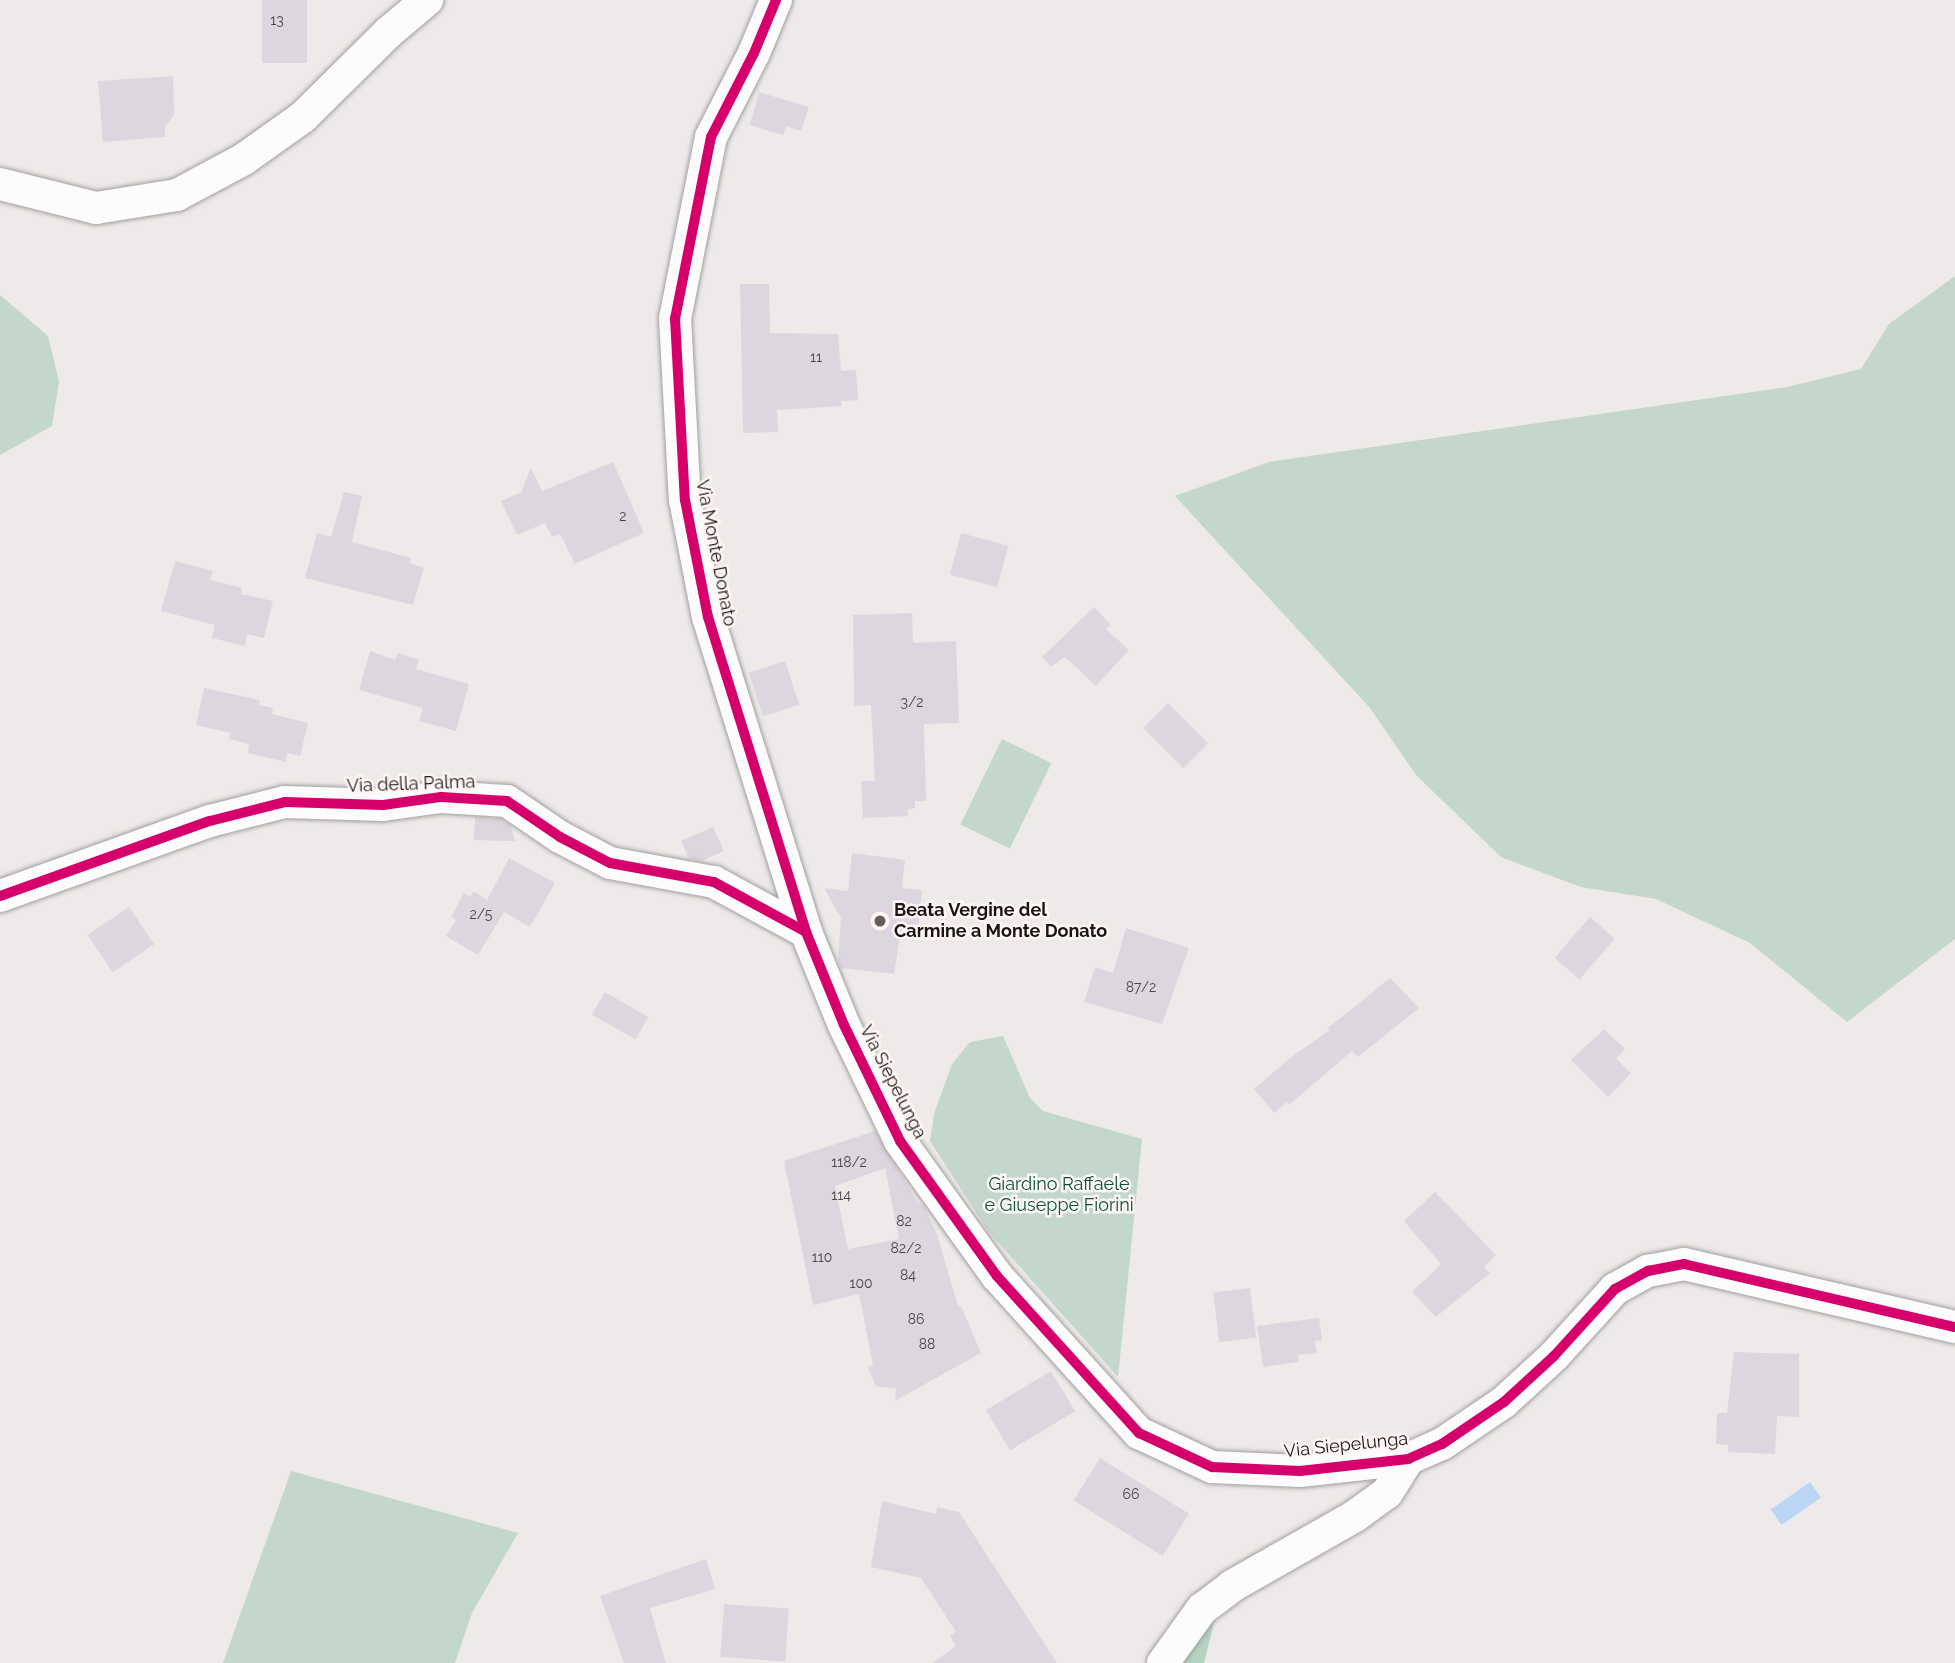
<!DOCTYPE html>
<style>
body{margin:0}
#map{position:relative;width:1955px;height:1663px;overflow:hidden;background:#eeeae9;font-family:Raleway,sans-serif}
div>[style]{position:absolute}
.green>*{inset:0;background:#c3d7cb;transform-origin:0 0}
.forest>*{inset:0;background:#b4d3c1}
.water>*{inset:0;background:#bad6f4;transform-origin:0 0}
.building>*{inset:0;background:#ded6de;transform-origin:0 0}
.roads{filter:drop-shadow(0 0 2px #a29f9e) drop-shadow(0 0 2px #a29f9e)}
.minor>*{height:32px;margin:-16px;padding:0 16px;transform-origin:16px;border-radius:16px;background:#fcfcfc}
.cycleway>*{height:10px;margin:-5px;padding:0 5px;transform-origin:5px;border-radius:5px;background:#d6006c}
.dots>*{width:19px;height:19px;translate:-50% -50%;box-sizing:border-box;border:4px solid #fff6f3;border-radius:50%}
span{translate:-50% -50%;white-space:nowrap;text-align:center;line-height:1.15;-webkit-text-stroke:5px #fff6f3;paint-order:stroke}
.number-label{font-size:14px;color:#4a4648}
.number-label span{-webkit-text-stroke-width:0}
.street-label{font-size:18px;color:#181514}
.poi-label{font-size:18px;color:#181514;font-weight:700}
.left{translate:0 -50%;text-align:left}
.park-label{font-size:18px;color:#095437}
</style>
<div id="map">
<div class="green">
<div style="clip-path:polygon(1955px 276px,1955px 939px,1847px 1022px,1750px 943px,1656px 899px,1581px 887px,1501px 857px,1416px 775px,1370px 708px,1175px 496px,1269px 462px,1787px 387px,1861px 369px,1889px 324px)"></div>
<div style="clip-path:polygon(0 295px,48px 336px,59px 382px,52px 426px,0 455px)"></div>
<div style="left:1002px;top:739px;width:55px;height:95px;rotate:26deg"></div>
<div style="clip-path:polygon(1003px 1036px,1030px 1098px,1043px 1111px,1142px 1139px,1118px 1377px,988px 1231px,930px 1141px,934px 1114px,952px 1064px,970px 1042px)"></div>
<div style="clip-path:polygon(291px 1471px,518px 1533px,472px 1613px,455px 1663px,223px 1663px)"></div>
</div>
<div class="forest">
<div style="clip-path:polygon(1215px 1618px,1204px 1663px,1163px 1663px)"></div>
</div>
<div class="water">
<div style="left:1810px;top:1482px;width:19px;height:48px;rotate:55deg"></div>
</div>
<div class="building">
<div style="left:262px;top:0;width:45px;height:63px"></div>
<div style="clip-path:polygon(173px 76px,174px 115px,165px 127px,165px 137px,103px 142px,98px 81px)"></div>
<div style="clip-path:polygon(759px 92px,809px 107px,801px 131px,786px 126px,783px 135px,750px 125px)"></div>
<div style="clip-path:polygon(740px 284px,769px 284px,770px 333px,838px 334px,841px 371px,856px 370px,858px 400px,841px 401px,842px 406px,777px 410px,778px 432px,743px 433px)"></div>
<div style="clip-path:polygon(613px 462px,644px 533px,575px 564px,560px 534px,552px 537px,545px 523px,517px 535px,501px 501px,521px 492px,531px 468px,542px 491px)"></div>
<div style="clip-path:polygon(344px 492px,362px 496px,352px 542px,411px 558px,410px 563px,424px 568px,413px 605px,305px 578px,317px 533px,331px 537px)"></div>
<div style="left:961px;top:533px;width:49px;height:43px;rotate:15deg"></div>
<div style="clip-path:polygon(175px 561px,213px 571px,210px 580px,242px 588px,241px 594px,273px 601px,264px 638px,247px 634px,245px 646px,212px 638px,215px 625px,161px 611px)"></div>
<div style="clip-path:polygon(1094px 607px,1111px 625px,1106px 629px,1129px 650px,1096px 686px,1065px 657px,1051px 667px,1042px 657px)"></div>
<div style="clip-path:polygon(912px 613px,913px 643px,956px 641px,959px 723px,924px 724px,926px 801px,915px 801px,915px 808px,908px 809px,908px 816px,863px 818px,861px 781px,875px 781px,871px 705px,854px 706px,853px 615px)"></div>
<div style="clip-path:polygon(370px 651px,395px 660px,398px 653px,419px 660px,416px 669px,469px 684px,456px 731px,419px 721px,423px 708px,359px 690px)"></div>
<div style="left:785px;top:661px;width:46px;height:38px;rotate:72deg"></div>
<div style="clip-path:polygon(204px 688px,260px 700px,259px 705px,273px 708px,272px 714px,308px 723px,300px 756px,287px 753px,286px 762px,248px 753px,249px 744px,229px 739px,230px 733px,196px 725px)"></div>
<div style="left:1168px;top:703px;width:57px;height:35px;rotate:45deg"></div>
<div style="clip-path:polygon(475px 817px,501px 819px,511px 826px,515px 841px,474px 840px)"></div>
<div style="clip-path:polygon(713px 827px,724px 851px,701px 861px,689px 859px,681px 841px)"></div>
<div style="clip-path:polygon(852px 853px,905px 860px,902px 888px,922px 890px,918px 931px,901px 931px,894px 974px,841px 968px,838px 961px,841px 918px,824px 888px,848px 891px)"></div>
<div style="clip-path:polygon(509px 858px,555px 883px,530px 927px,504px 912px,478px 955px,446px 936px,456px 920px,451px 917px,464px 893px,470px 897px,474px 891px,487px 900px)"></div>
<div style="left:129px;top:907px;width:45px;height:50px;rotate:56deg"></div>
<div style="left:1590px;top:917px;width:33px;height:54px;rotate:41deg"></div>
<div style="clip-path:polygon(1126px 928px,1189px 948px,1162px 1024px,1084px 1002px,1095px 967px,1113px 973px)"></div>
<div style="clip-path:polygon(1390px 978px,1419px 1008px,1358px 1057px,1352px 1051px,1289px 1105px,1287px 1102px,1274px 1113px,1254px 1089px,1290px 1058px,1330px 1030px,1328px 1028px)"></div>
<div style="left:605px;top:992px;width:50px;height:26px;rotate:30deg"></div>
<div style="clip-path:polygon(1604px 1029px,1625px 1049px,1616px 1058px,1631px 1073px,1608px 1097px,1571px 1060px)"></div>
<div style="clip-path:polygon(evenodd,875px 1131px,918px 1203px,924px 1206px,937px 1234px,958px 1306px,961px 1306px,981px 1353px,895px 1401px,896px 1388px,876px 1387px,868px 1367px,873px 1365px,859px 1294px,813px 1305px,784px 1161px,875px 1131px,885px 1168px,899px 1239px,848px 1249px,835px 1186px,885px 1168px)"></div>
<div style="clip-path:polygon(1435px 1192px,1496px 1255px,1484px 1267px,1490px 1273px,1436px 1317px,1412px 1292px,1441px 1264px,1404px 1221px)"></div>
<div style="left:1250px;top:1288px;width:50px;height:37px;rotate:83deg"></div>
<div style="clip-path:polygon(1319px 1318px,1322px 1340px,1315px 1341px,1317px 1353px,1298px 1355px,1299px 1362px,1263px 1367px,1257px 1326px)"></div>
<div style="clip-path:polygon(1734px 1352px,1799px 1354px,1799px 1417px,1777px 1416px,1775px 1454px,1728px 1452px,1728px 1445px,1716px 1444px,1717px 1413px,1727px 1413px)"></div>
<div style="left:1051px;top:1371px;width:47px;height:76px;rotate:59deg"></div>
<div style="left:1100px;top:1458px;width:105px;height:50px;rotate:32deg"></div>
<div style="clip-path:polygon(882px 1501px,936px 1514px,937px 1507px,959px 1512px,1057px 1663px,932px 1663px,956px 1646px,950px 1636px,956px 1632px,921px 1578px,871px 1567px)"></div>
<div style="clip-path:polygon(706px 1559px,715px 1589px,650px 1608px,666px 1663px,624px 1663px,600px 1596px)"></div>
<div style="left:724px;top:1604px;width:65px;height:53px;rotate:4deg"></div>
</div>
<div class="roads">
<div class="minor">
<div style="left:776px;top:0;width:57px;rotate:112.5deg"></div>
<div style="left:754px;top:53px;width:94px;rotate:117.1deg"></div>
<div style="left:711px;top:137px;width:185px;rotate:101.2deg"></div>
<div style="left:675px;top:318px;width:182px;rotate:86.9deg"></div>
<div style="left:685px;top:500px;width:119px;rotate:78.9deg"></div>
<div style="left:708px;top:617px;width:330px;rotate:72.7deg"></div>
<div style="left:806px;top:932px;width:100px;rotate:67.8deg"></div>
<div style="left:844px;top:1025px;width:129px;rotate:64.2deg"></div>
<div style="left:900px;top:1141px;width:166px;rotate:54.3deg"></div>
<div style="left:997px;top:1276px;width:212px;rotate:47.9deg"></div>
<div style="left:1139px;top:1433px;width:81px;rotate:25deg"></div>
<div style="left:1212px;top:1467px;width:88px;rotate:2.6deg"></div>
<div style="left:1300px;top:1471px;width:109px;rotate:-6.3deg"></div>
<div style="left:1408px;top:1459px;width:37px;rotate:-24deg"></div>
<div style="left:1442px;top:1444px;width:75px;rotate:-34.1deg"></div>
<div style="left:1504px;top:1402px;width:68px;rotate:-42.6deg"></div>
<div style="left:1554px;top:1356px;width:91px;rotate:-47.7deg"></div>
<div style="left:1615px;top:1289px;width:38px;rotate:-29deg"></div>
<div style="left:1648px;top:1271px;width:37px;rotate:-11deg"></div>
<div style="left:1684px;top:1264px;width:278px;rotate:13.1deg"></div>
<div style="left:0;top:184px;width:99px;rotate:14deg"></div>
<div style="left:96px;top:208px;width:82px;rotate:-9.1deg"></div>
<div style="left:177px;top:195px;width:76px;rotate:-28.2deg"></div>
<div style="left:244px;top:159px;width:72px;rotate:-35.4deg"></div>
<div style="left:303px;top:117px;width:121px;rotate:-44.7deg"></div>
<div style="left:389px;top:32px;width:50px;rotate:-40.1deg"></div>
<div style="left:0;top:896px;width:223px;rotate:-19.7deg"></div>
<div style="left:210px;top:821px;width:77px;rotate:-14.2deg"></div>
<div style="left:285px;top:802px;width:98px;rotate:1.8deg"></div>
<div style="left:383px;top:805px;width:59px;rotate:-7.9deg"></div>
<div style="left:441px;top:797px;width:66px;rotate:3.5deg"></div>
<div style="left:507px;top:801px;width:64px;rotate:34.2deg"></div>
<div style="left:560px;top:837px;width:56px;rotate:27.5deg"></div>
<div style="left:610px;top:863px;width:106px;rotate:10.4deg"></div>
<div style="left:714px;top:882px;width:105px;rotate:28.5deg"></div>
<div style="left:1163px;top:1663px;width:67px;rotate:-54.2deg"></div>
<div style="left:1202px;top:1609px;width:38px;rotate:-37deg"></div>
<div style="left:1232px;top:1586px;width:142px;rotate:-29.6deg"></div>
<div style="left:1355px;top:1516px;width:39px;rotate:-36deg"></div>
<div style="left:1387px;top:1493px;width:40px;rotate:-58deg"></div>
</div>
</div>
<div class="cycleway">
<div style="left:776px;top:0;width:57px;rotate:112.5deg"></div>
<div style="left:754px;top:53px;width:94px;rotate:117.1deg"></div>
<div style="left:711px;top:137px;width:185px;rotate:101.2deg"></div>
<div style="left:675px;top:318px;width:182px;rotate:86.9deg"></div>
<div style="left:685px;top:500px;width:119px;rotate:78.9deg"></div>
<div style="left:708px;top:617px;width:330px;rotate:72.7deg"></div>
<div style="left:806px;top:932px;width:100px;rotate:67.8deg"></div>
<div style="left:844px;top:1025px;width:129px;rotate:64.2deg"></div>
<div style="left:900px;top:1141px;width:166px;rotate:54.3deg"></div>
<div style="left:997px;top:1276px;width:212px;rotate:47.9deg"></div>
<div style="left:1139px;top:1433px;width:81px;rotate:25deg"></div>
<div style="left:1212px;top:1467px;width:88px;rotate:2.6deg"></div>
<div style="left:1300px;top:1471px;width:109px;rotate:-6.3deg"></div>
<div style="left:1408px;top:1459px;width:37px;rotate:-24deg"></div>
<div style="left:1442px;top:1444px;width:75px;rotate:-34.1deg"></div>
<div style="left:1504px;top:1402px;width:68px;rotate:-42.6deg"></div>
<div style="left:1554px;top:1356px;width:91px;rotate:-47.7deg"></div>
<div style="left:1615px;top:1289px;width:38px;rotate:-29deg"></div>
<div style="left:1648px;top:1271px;width:37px;rotate:-11deg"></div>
<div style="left:1684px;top:1264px;width:278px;rotate:13.1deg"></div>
<div style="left:0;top:896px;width:223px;rotate:-19.7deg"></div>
<div style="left:210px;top:821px;width:77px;rotate:-14.2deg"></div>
<div style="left:285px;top:802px;width:98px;rotate:1.8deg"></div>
<div style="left:383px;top:805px;width:59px;rotate:-7.9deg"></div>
<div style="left:441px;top:797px;width:66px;rotate:3.5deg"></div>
<div style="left:507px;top:801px;width:64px;rotate:34.2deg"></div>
<div style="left:560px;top:837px;width:56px;rotate:27.5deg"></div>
<div style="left:610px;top:863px;width:106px;rotate:10.4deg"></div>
<div style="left:714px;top:882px;width:105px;rotate:28.5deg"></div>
</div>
<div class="dots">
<div style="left:880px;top:921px;background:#63605f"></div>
</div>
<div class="number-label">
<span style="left:277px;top:20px">13</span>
<span style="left:816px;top:357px">11</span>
<span style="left:623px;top:516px">2</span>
<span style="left:912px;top:702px">3/2</span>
<span style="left:481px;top:914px">2/5</span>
<span style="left:1141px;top:987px">87/2</span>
<span style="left:849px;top:1162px">118/2</span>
<span style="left:841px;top:1195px">114</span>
<span style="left:904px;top:1221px">82</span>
<span style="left:906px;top:1248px">82/2</span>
<span style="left:822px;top:1257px">110</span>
<span style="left:908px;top:1275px">84</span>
<span style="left:861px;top:1283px">100</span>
<span style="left:916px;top:1319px">86</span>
<span style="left:927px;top:1344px">88</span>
<span style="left:1131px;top:1494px">66</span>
</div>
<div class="street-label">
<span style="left:716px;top:553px;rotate:79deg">Via Monte Donato</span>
<span style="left:411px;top:784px;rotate:-2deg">Via della Palma</span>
<span style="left:893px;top:1082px;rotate:63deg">Via Siepelunga</span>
<span style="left:1346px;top:1445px;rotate:-6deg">Via Siepelunga</span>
</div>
<div class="poi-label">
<span class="left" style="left:894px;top:921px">Beata Vergine del<br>Carmine a Monte Donato</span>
</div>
<div class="park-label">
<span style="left:1059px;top:1195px">Giardino Raffaele<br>e Giuseppe Fiorini</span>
</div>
</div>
